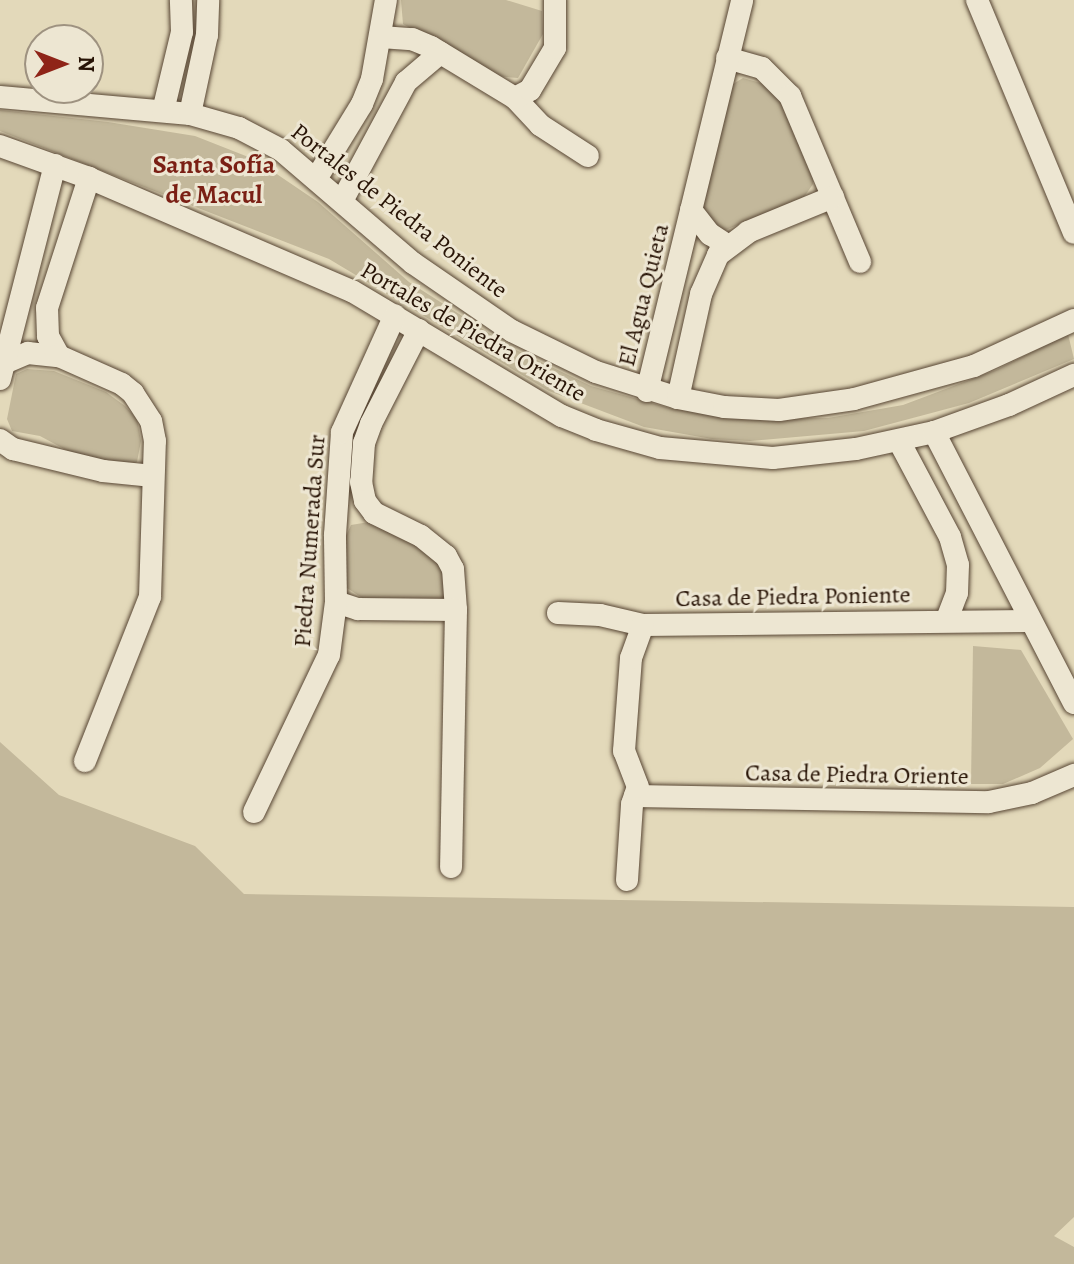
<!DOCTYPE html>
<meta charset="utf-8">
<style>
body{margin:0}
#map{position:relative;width:1074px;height:1264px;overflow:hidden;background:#e3d9ba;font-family:Alegreya,serif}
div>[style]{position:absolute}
.green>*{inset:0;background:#c3b89b}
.roads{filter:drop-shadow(0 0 2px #574533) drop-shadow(0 0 2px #574533)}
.street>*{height:22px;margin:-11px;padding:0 11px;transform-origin:11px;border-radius:11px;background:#ede6d2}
span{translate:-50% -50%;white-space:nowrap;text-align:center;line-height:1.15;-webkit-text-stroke:6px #ede6d2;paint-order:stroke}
.street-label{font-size:24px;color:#281406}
.neighbourhood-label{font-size:26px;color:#7a1f14;font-weight:700}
.north{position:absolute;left:24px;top:24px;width:80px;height:80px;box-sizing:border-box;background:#ede6d2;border:2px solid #9e9280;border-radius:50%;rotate:90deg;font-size:22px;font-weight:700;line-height:32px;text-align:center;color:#281406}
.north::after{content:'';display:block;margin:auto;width:28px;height:36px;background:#8f2418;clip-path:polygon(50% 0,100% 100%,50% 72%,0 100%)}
</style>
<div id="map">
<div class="green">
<div style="clip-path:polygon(401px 0,506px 0,542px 11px,543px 34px,518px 78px,495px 76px,403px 24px)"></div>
<div style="clip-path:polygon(743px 78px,764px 84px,782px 102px,813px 176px,813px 184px,804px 197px,721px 232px,703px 211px,703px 203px,733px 84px)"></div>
<div style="clip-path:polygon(0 110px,108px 122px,195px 136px,256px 160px,318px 202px,409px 282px,514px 349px,591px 386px,673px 409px,752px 419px,828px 418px,903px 405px,996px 370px,1068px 334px,1074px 359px,969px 403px,864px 431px,750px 441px,712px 439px,644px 427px,549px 391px,329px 259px,0 131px)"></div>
<div style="clip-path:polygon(27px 369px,54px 371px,106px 392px,125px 406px,137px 419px,141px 441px,137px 462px,132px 465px,79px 457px,40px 436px,12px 431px,7px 419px,16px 374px)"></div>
<div style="clip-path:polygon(369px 522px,402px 535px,435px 557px,445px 578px,444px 600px,367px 601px,347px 588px,342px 545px,351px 525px)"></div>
<div style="clip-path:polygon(973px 646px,1021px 650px,1073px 739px,1040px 768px,1003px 784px,971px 784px)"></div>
<div style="clip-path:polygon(0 742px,59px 795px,195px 846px,244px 894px,1074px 907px,1074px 1217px,1054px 1236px,1074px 1247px,1074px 1264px,0 1264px)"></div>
</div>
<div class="roads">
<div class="street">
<div style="left:977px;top:0;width:252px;rotate:67.4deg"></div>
<div style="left:381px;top:37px;width:31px;rotate:4deg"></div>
<div style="left:412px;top:39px;width:21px;rotate:23deg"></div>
<div style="left:431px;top:47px;width:98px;rotate:31.3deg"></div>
<div style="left:515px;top:98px;width:37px;rotate:47deg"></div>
<div style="left:540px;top:125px;width:57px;rotate:32.9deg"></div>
<div style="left:727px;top:58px;width:36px;rotate:16deg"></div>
<div style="left:762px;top:68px;width:40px;rotate:45deg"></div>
<div style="left:790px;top:96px;width:180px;rotate:67.1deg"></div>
<div style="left:0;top:97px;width:191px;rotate:5.1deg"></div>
<div style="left:190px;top:114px;width:51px;rotate:15.9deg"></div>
<div style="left:239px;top:128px;width:47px;rotate:27.6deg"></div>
<div style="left:281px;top:150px;width:174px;rotate:40.6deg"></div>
<div style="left:413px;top:263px;width:120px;rotate:34.5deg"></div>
<div style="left:512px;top:331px;width:93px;rotate:26deg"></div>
<div style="left:596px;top:372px;width:86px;rotate:17.6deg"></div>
<div style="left:678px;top:398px;width:47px;rotate:11.1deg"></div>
<div style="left:724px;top:407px;width:55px;rotate:3.1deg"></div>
<div style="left:779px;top:410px;width:76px;rotate:-8.3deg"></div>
<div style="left:854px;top:399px;width:124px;rotate:-15.4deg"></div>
<div style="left:974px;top:366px;width:110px;rotate:-24.7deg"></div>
<div style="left:515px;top:98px;width:17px;rotate:-28deg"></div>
<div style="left:530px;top:90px;width:49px;rotate:-59.2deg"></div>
<div style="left:555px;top:48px;width:48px;rotate:-90deg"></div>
<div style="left:163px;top:111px;width:81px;rotate:-76.5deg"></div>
<div style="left:182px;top:32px;width:32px;rotate:-92deg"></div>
<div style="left:190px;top:114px;width:81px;rotate:-77.9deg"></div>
<div style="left:207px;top:35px;width:35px;rotate:-88deg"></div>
<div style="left:0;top:146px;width:95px;rotate:19.8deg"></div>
<div style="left:89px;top:178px;width:286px;rotate:23.3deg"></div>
<div style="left:352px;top:291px;width:244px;rotate:30.8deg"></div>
<div style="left:562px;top:416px;width:37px;rotate:22deg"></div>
<div style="left:596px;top:430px;width:66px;rotate:15.7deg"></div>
<div style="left:660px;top:448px;width:113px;rotate:5.1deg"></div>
<div style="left:773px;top:458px;width:83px;rotate:-6.2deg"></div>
<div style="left:856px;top:449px;width:80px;rotate:-12.3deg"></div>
<div style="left:934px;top:432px;width:80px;rotate:-19.8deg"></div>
<div style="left:1009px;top:405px;width:72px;rotate:-24.8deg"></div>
<div style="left:316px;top:179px;width:88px;rotate:-58.5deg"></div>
<div style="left:362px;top:104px;width:27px;rotate:-68deg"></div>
<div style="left:372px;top:79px;width:80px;rotate:-80deg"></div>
<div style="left:342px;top:201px;width:135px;rotate:-61.7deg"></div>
<div style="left:406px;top:82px;width:45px;rotate:-40.5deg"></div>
<div style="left:691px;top:210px;width:31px;rotate:52deg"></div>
<div style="left:710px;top:234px;width:20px;rotate:33deg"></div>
<div style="left:419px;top:330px;width:106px;rotate:117.1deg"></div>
<div style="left:371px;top:424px;width:20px;rotate:110deg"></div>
<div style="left:364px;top:443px;width:39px;rotate:94deg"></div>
<div style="left:361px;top:482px;width:19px;rotate:78deg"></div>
<div style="left:365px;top:501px;width:15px;rotate:53deg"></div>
<div style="left:374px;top:513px;width:52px;rotate:26.1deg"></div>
<div style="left:421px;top:536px;width:32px;rotate:39deg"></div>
<div style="left:446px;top:556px;width:15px;rotate:62deg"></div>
<div style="left:453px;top:569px;width:41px;rotate:85.8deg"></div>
<div style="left:456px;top:610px;width:257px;rotate:91.1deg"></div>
<div style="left:4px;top:363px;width:26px;rotate:-23deg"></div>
<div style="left:28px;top:353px;width:31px;rotate:6deg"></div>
<div style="left:0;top:379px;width:221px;rotate:-75.6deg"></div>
<div style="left:647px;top:391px;width:402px;rotate:-76.3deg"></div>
<div style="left:678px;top:398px;width:107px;rotate:-77.5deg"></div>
<div style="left:701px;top:294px;width:43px;rotate:-66.4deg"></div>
<div style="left:718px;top:255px;width:38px;rotate:-37deg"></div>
<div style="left:748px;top:232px;width:92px;rotate:-22.4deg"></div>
<div style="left:934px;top:432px;width:305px;rotate:62.7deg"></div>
<div style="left:0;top:440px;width:16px;rotate:35deg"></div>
<div style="left:13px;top:449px;width:93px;rotate:13.7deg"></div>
<div style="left:103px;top:471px;width:50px;rotate:5.7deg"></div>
<div style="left:899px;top:441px;width:109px;rotate:62deg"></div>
<div style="left:950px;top:537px;width:29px;rotate:74deg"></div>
<div style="left:958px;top:565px;width:28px;rotate:92deg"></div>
<div style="left:957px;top:593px;width:30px;rotate:111deg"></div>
<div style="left:336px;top:602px;width:23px;rotate:18deg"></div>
<div style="left:358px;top:609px;width:98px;rotate:0.6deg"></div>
<div style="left:558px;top:613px;width:42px;rotate:2.7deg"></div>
<div style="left:600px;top:615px;width:44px;rotate:13.1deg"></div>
<div style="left:643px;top:625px;width:386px;rotate:-0.6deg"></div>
<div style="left:85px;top:761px;width:176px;rotate:-68.4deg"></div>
<div style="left:150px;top:597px;width:156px;rotate:-88.2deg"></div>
<div style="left:155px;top:441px;width:20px;rotate:-101deg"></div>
<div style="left:151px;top:421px;width:33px;rotate:-123deg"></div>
<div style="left:133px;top:393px;width:14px;rotate:-141deg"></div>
<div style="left:122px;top:384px;width:69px;rotate:-156deg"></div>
<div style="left:59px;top:356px;width:23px;rotate:-119deg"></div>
<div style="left:48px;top:336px;width:28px;rotate:-92deg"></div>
<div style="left:47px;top:308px;width:137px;rotate:-72.1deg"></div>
<div style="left:635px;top:796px;width:354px;rotate:1deg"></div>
<div style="left:989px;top:802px;width:44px;rotate:-11.8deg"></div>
<div style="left:1032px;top:793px;width:46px;rotate:-23.2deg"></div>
<div style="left:254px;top:812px;width:174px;rotate:-64.5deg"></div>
<div style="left:329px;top:655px;width:53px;rotate:-82.5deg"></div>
<div style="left:336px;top:602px;width:67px;rotate:-90.9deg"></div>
<div style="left:335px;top:535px;width:103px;rotate:-86.1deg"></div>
<div style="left:342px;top:432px;width:128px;rotate:-65.6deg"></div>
<div style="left:627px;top:880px;width:76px;rotate:-86.2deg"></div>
<div style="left:632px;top:804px;width:18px;rotate:-71deg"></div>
<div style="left:638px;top:787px;width:39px;rotate:-111deg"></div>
<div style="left:624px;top:751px;width:93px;rotate:-85.7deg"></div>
<div style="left:631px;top:658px;width:35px;rotate:-70deg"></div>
</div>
</div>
<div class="street-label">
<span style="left:399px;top:211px;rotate:38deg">Portales de Piedra Poniente</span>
<span style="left:644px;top:295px;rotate:-76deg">El Agua Quieta</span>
<span style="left:473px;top:332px;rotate:30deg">Portales de Piedra Oriente</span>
<span style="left:310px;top:541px;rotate:-86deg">Piedra Numerada Sur</span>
<span style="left:793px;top:597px;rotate:-1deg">Casa de Piedra Poniente</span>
<span style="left:857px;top:775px;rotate:1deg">Casa de Piedra Oriente</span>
</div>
<div class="neighbourhood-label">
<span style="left:214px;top:180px">Santa Sofía<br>de Macul</span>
</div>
<div class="north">N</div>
</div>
